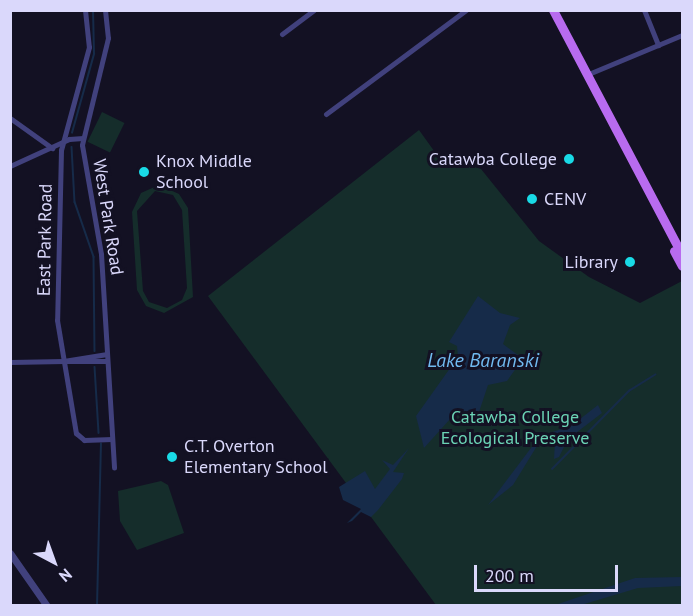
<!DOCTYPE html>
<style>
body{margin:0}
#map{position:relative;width:693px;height:616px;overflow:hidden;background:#131123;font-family:"PT Sans",sans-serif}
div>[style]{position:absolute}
.green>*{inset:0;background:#152d2b;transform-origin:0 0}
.water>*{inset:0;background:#162b49}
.stream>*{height:1.5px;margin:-0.75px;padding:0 0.75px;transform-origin:0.75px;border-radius:0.75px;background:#162b49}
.minor>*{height:5px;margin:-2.5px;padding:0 2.5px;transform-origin:2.5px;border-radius:2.5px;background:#41417d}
.tertiary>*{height:7px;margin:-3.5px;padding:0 3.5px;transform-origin:3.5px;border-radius:3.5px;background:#41417d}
.primary>*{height:9px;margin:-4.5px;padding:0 4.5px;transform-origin:4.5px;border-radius:4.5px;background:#b86bef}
.dots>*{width:16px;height:16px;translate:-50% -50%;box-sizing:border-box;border:3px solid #131123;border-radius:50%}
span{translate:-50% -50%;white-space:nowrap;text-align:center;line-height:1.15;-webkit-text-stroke:6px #131123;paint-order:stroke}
.poi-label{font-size:18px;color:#dad8fb}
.right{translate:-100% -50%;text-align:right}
.left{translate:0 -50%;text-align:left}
.street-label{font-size:18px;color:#dad8fb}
.park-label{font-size:18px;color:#6bd3b5}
.water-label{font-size:20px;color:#71baf0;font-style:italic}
.frame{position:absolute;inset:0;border:12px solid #dad8fb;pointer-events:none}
.north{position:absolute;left:24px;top:532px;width:60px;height:60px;-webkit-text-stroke:4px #131123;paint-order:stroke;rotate:139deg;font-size:16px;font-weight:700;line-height:24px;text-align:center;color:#dad8fb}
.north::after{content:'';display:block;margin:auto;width:21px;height:27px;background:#dad8fb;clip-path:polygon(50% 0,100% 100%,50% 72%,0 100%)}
.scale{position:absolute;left:474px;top:565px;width:144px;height:27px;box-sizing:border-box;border:3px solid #dad8fb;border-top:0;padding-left:8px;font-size:18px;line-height:21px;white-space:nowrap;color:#dad8fb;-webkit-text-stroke:4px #131123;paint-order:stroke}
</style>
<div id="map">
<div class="green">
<div style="left:102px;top:112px;width:25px;height:33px;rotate:26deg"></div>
<div style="clip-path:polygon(419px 130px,437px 155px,481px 169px,539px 241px,589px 277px,640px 303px,682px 281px,682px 605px,436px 605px,208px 296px)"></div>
<div style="clip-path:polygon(evenodd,159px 185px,179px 194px,188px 208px,193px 297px,164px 313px,146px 306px,137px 290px,132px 212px,141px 193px,159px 185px,155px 191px,173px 195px,182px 210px,187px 288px,182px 300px,167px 308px,149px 302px,143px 291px,137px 211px,155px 191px)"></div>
<div style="clip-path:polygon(161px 481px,168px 485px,184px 533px,137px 550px,120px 521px,118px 491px)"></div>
</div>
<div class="water">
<div style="clip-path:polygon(478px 296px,500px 313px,520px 318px,510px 325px,503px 344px,518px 355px,517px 367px,507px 381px,488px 385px,477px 418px,470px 419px,460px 408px,424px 448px,416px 416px,458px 357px,457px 346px,449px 342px)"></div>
<div style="clip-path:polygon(598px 405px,602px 413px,568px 439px,559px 457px,554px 459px,555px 442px,540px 441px,513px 485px,488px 505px,540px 436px,571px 426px)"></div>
<div style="clip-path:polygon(409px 448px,393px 472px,404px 473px,402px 479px,378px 510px,371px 517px,361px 512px,352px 521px,347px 523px,361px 509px,343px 500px,339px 487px,365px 471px,375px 489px,390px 469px,382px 460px,393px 465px)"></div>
<div style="clip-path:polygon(682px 577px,682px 586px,638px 588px,581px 605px,555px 605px,635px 578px)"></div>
</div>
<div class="stream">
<div style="left:72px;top:133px;width:82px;rotate:-74.4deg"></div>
<div style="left:94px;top:54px;width:44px;rotate:-91.3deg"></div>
<div style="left:72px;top:147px;width:55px;rotate:86.9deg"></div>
<div style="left:75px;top:202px;width:58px;rotate:70.9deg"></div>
<div style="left:94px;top:257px;width:94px;rotate:89.4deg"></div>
<div style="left:95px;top:367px;width:66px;rotate:86.5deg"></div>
<div style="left:552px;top:469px;width:110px;rotate:-45.4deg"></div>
<div style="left:629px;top:391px;width:31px;rotate:-32deg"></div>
<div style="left:97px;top:606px;width:162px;rotate:-88.6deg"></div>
</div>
<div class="minor">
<div style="left:85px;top:10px;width:37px;rotate:84deg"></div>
<div style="left:89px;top:47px;width:107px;rotate:105.2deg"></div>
<div style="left:61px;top:150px;width:170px;rotate:91.3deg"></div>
<div style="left:57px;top:320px;width:115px;rotate:80.5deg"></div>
<div style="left:76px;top:433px;width:11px;rotate:41deg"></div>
<div style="left:84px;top:440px;width:28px;rotate:-2deg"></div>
<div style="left:105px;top:10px;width:28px;rotate:84deg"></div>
<div style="left:108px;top:38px;width:110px;rotate:103.7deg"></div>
<div style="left:82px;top:145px;width:111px;rotate:80.1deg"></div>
<div style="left:101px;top:254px;width:214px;rotate:86.5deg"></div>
<div style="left:644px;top:10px;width:38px;rotate:68deg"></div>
<div style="left:282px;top:34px;width:40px;rotate:-37deg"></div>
<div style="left:586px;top:75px;width:104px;rotate:-22.6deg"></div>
<div style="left:326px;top:114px;width:174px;rotate:-36.6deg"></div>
<div style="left:10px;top:118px;width:52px;rotate:35.5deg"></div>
<div style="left:10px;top:166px;width:65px;rotate:-24.6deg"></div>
<div style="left:69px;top:139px;width:14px;rotate:-4deg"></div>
<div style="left:107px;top:354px;width:44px;rotate:170.8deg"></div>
<div style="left:64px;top:361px;width:43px"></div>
<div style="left:10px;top:362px;width:54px;rotate:-1.1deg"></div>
</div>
<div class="tertiary">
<div style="left:10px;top:553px;width:65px;rotate:55.1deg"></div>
</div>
<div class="primary">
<div style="left:553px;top:10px;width:277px;rotate:62.2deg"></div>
<div style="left:674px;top:251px;width:17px;rotate:62deg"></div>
</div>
<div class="dots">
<div style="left:569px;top:159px;background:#19dae6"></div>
<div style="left:144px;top:172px;background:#19dae6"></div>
<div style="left:532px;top:199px;background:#19dae6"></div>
<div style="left:630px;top:262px;background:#19dae6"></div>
<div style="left:172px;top:457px;background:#19dae6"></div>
</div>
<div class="poi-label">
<span class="right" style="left:557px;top:159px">Catawba College</span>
<span class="left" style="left:156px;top:172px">Knox Middle<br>School</span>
<span class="left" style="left:544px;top:199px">CENV</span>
<span class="right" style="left:618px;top:262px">Library</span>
<span class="left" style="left:184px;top:457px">C.T. Overton<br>Elementary School</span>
</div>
<div class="street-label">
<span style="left:108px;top:217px;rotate:81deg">West Park Road</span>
<span style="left:45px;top:240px;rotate:-89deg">East Park Road</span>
</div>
<div class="park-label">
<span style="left:515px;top:428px">Catawba College<br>Ecological Preserve</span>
</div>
<div class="water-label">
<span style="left:483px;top:360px">Lake Baranski</span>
</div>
<div class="frame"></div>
<div class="north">N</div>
<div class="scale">200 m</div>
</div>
